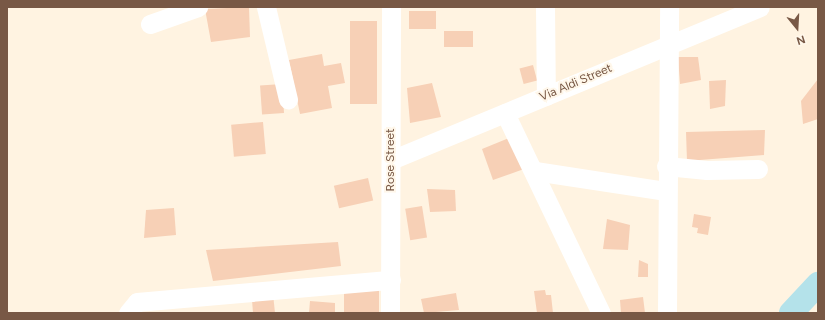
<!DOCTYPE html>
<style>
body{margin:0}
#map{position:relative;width:825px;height:320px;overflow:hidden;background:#fff3e1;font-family:Figtree,sans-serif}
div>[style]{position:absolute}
.river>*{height:24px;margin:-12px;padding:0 12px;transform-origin:12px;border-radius:12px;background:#b4e2ea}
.building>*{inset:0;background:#f7d0b6;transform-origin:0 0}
.minor>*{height:19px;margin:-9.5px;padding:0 9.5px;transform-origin:9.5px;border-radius:9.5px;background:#fff}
span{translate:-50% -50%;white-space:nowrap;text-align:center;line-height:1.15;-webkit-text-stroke:4px #fff7ea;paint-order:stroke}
.street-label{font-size:12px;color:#785845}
.frame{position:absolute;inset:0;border:8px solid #785845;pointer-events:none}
.north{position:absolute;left:777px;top:8px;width:40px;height:40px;-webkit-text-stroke:3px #fff7ea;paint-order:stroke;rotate:162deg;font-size:11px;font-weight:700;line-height:16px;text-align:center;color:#785845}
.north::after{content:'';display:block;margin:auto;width:14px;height:18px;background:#785845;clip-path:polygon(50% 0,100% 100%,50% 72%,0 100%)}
</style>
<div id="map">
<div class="river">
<div style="left:791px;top:313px;width:40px;rotate:-47deg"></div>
</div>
<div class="building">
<div style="clip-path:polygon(249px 7px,250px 37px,211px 42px,205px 9px)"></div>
<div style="left:436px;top:11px;width:18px;height:27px;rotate:90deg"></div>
<div style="left:350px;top:21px;width:27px;height:83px"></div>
<div style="left:473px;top:31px;width:16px;height:29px;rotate:90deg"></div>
<div style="clip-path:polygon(322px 54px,324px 66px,341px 63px,345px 83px,328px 86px,332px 108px,300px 114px,289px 60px)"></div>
<div style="clip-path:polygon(678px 57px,698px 57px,701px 80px,680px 84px)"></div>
<div style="left:533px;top:65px;width:16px;height:14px;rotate:75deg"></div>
<div style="clip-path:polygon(818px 79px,818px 119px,803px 124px,801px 101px)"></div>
<div style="clip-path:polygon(726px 80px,725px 106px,710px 109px,709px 81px)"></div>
<div style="clip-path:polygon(432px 83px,441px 117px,410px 123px,407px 88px)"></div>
<div style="left:282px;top:84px;width:29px;height:22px;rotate:86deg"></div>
<div style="left:263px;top:122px;width:32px;height:32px;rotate:85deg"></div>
<div style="clip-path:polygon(765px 130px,764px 155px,687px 161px,686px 132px)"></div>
<div style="clip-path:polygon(509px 138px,524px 169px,493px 180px,482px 149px)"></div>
<div style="left:368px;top:178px;width:23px;height:35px;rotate:77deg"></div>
<div style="clip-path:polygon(427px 189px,455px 190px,456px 211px,430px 212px)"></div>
<div style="left:422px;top:206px;width:32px;height:17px;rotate:81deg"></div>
<div style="clip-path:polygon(174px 208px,176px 235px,144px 238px,146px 210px)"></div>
<div style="clip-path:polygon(694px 214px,711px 217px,708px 235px,697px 233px,698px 228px,692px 227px)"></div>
<div style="clip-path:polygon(607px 219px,630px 225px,628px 250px,603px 249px)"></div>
<div style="clip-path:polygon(338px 242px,341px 266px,213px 281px,206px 250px)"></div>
<div style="clip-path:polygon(639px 260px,648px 264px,648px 277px,638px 277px)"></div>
<div style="left:344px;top:284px;width:35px;height:29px"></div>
<div style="clip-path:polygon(545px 290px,546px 295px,551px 295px,553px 313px,537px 313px,534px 291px)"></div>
<div style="clip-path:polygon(456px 293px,459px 310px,424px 313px,421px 299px)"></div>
<div style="clip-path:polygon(273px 294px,275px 313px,253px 313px,252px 300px)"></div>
<div style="clip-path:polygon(643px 297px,645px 313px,621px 313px,620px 300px)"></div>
<div style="clip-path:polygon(310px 301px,335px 303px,335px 313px,309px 313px)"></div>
</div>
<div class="minor">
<div style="left:266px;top:7px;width:95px;rotate:76.6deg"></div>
<div style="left:545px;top:7px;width:89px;rotate:89.4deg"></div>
<div style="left:150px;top:24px;width:51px;rotate:-19.5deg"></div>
<div style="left:505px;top:113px;width:222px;rotate:64.4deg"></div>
<div style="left:391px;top:160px;width:399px;rotate:-22.5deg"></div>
<div style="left:666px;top:166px;width:41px;rotate:5.6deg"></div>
<div style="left:707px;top:170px;width:51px;rotate:-1.1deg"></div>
<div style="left:535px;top:171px;width:133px;rotate:8.7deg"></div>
<div style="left:128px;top:313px;width:14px;rotate:-51deg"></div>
<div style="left:137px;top:302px;width:255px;rotate:-5deg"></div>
<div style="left:390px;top:313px;width:306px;rotate:-89.8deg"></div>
<div style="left:667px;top:313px;width:306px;rotate:-89.6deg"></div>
</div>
<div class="street-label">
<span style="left:576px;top:83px;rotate:-23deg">Via Aldi Street</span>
<span style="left:391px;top:160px;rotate:-90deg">Rose Street</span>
</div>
<div class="frame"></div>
<div class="north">N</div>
</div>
